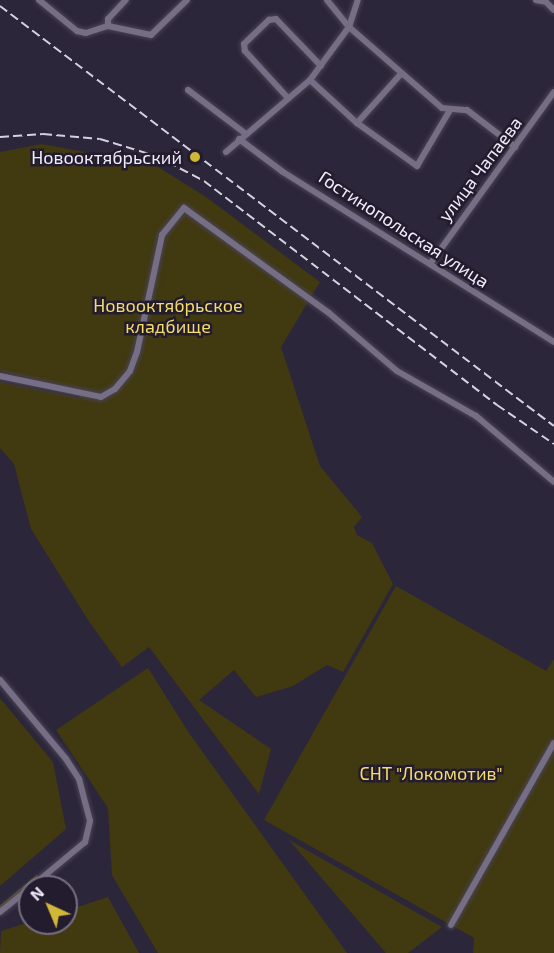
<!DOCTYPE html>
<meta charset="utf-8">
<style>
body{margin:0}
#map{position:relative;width:554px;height:953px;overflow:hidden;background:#2c263a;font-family:"Exo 2",sans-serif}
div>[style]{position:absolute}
.green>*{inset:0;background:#413910}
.stream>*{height:2px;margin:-1px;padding:0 1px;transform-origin:1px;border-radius:1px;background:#6f611c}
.roads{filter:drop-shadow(0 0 2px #4a4455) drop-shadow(0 0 2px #4a4455)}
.street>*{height:6px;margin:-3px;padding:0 3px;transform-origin:3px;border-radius:3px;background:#756e85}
.rail>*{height:2px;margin-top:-1px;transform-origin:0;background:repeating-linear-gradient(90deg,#d5d1e0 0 9px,transparent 0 13.5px)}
.dots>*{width:16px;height:16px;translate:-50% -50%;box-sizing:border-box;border:3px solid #231c2f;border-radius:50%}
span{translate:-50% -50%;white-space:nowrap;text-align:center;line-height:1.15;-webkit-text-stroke:5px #231c2f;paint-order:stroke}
.poi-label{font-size:18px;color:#f1edfb}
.right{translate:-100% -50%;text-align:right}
.street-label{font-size:18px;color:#f1edfb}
.park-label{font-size:18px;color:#f6dd66}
.north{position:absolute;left:18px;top:875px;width:60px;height:60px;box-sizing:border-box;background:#231c2f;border:2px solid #757081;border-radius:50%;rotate:316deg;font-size:16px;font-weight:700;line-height:24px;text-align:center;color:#f1edfb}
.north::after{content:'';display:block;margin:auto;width:21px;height:27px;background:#d0b736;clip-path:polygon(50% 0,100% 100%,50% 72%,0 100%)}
</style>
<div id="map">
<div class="green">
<div style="clip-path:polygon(42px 144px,155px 165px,206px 197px,320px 282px,281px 347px,320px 466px,362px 517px,354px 527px,357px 535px,372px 543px,393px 584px,343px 672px,327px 665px,293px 686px,256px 697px,234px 670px,199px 700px,271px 749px,259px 794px,149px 647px,122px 667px,90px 623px,31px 529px,14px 464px,0 448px,0 382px,80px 398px,75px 389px,0 371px,0 152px)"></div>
<div style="clip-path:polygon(396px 586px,546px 671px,554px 659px,554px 953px,473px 953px,474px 938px,264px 820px)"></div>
<div style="clip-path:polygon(148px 668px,189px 733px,347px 953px,158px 953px,112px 875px,108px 808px,56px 730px)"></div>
<div style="clip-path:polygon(0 698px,53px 762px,66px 829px,0 886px)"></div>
<div style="clip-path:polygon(289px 840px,442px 927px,408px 953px,386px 953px)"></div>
<div style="clip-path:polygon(108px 897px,139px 953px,0 953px,1px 931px,30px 922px,66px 923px,66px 911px)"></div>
</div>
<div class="stream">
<div style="left:0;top:907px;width:48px;rotate:-40deg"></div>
</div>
<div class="roads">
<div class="street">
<div style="left:39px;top:0;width:49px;rotate:39.2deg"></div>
<div style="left:77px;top:31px;width:9px;rotate:13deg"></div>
<div style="left:86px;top:33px;width:23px;rotate:-18deg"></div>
<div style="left:327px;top:0;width:35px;rotate:51deg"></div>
<div style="left:349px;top:27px;width:123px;rotate:41.1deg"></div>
<div style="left:442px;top:108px;width:25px;rotate:5deg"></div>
<div style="left:467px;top:110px;width:61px;rotate:37.6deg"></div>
<div style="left:536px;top:0;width:10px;rotate:11deg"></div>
<div style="left:546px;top:2px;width:11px;rotate:45deg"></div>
<div style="left:108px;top:26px;width:44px;rotate:11.8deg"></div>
<div style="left:151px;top:35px;width:50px;rotate:-44.2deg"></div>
<div style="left:108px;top:26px;width:7px;rotate:-90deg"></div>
<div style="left:108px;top:19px;width:26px;rotate:-47deg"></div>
<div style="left:310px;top:80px;width:64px;rotate:42.5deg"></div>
<div style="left:357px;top:123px;width:74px;rotate:35.6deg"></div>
<div style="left:417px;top:166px;width:65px;rotate:-59.5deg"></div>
<div style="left:188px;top:90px;width:73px;rotate:37.2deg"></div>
<div style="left:288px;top:98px;width:64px;rotate:-132.5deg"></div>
<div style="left:245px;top:51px;width:7px;rotate:-98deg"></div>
<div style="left:244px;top:44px;width:35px;rotate:-44deg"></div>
<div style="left:269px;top:20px;width:7px;rotate:-8deg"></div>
<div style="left:276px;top:19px;width:65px;rotate:46.2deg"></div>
<div style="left:357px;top:123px;width:64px;rotate:-48.1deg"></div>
<div style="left:239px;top:139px;width:55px;rotate:36.9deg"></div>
<div style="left:283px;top:172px;width:320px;rotate:32.1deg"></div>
<div style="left:226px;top:152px;width:111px;rotate:-40.6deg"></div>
<div style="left:310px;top:80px;width:66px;rotate:-53.7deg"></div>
<div style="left:349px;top:27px;width:28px;rotate:-72deg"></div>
<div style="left:430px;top:264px;width:212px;rotate:-54.2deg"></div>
<div style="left:0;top:376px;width:103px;rotate:11.7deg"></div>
<div style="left:101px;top:397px;width:16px;rotate:-30deg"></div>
<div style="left:115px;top:389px;width:23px;rotate:-50deg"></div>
<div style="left:130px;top:371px;width:20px;rotate:-70deg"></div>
<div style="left:137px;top:352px;width:120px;rotate:-77.9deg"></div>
<div style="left:162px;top:235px;width:35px;rotate:-51deg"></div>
<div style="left:184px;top:208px;width:179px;rotate:35.9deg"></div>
<div style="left:329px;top:313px;width:89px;rotate:40.5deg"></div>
<div style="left:397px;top:371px;width:91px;rotate:29.7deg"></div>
<div style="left:476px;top:416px;width:102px;rotate:40.2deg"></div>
<div style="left:0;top:680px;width:103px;rotate:50.1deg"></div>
<div style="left:66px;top:759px;width:24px;rotate:57deg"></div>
<div style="left:79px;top:779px;width:43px;rotate:75.3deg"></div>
<div style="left:90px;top:821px;width:22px;rotate:103deg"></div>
<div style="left:85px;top:842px;width:70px;rotate:140.2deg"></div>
<div style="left:0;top:912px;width:38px;rotate:-39deg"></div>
<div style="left:451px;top:925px;width:209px;rotate:-60.5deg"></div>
</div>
</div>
<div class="rail">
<div style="left:0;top:6px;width:695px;rotate:37.17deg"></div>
<div style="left:0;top:137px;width:43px;rotate:-4deg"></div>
<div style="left:43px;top:134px;width:57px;rotate:5deg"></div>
<div style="left:100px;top:139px;width:59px;rotate:16.9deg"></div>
<div style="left:156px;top:156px;width:54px;rotate:27.5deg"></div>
<div style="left:204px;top:181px;width:369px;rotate:37.4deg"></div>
<div style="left:497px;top:405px;width:69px;rotate:34.4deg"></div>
</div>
<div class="dots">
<div style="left:195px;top:157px;background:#d0b736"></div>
</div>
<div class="poi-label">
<span class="right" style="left:182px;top:157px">Новооктябрьский</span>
</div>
<div class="street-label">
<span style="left:480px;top:169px;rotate:-53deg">улица Чапаева</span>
<span style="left:404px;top:229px;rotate:33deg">Гостинопольская улица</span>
</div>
<div class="park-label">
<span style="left:168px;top:316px">Новооктябрьское<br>кладбище</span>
<span style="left:431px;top:773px">СНТ "Локомотив"</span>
</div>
<div class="north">N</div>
</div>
